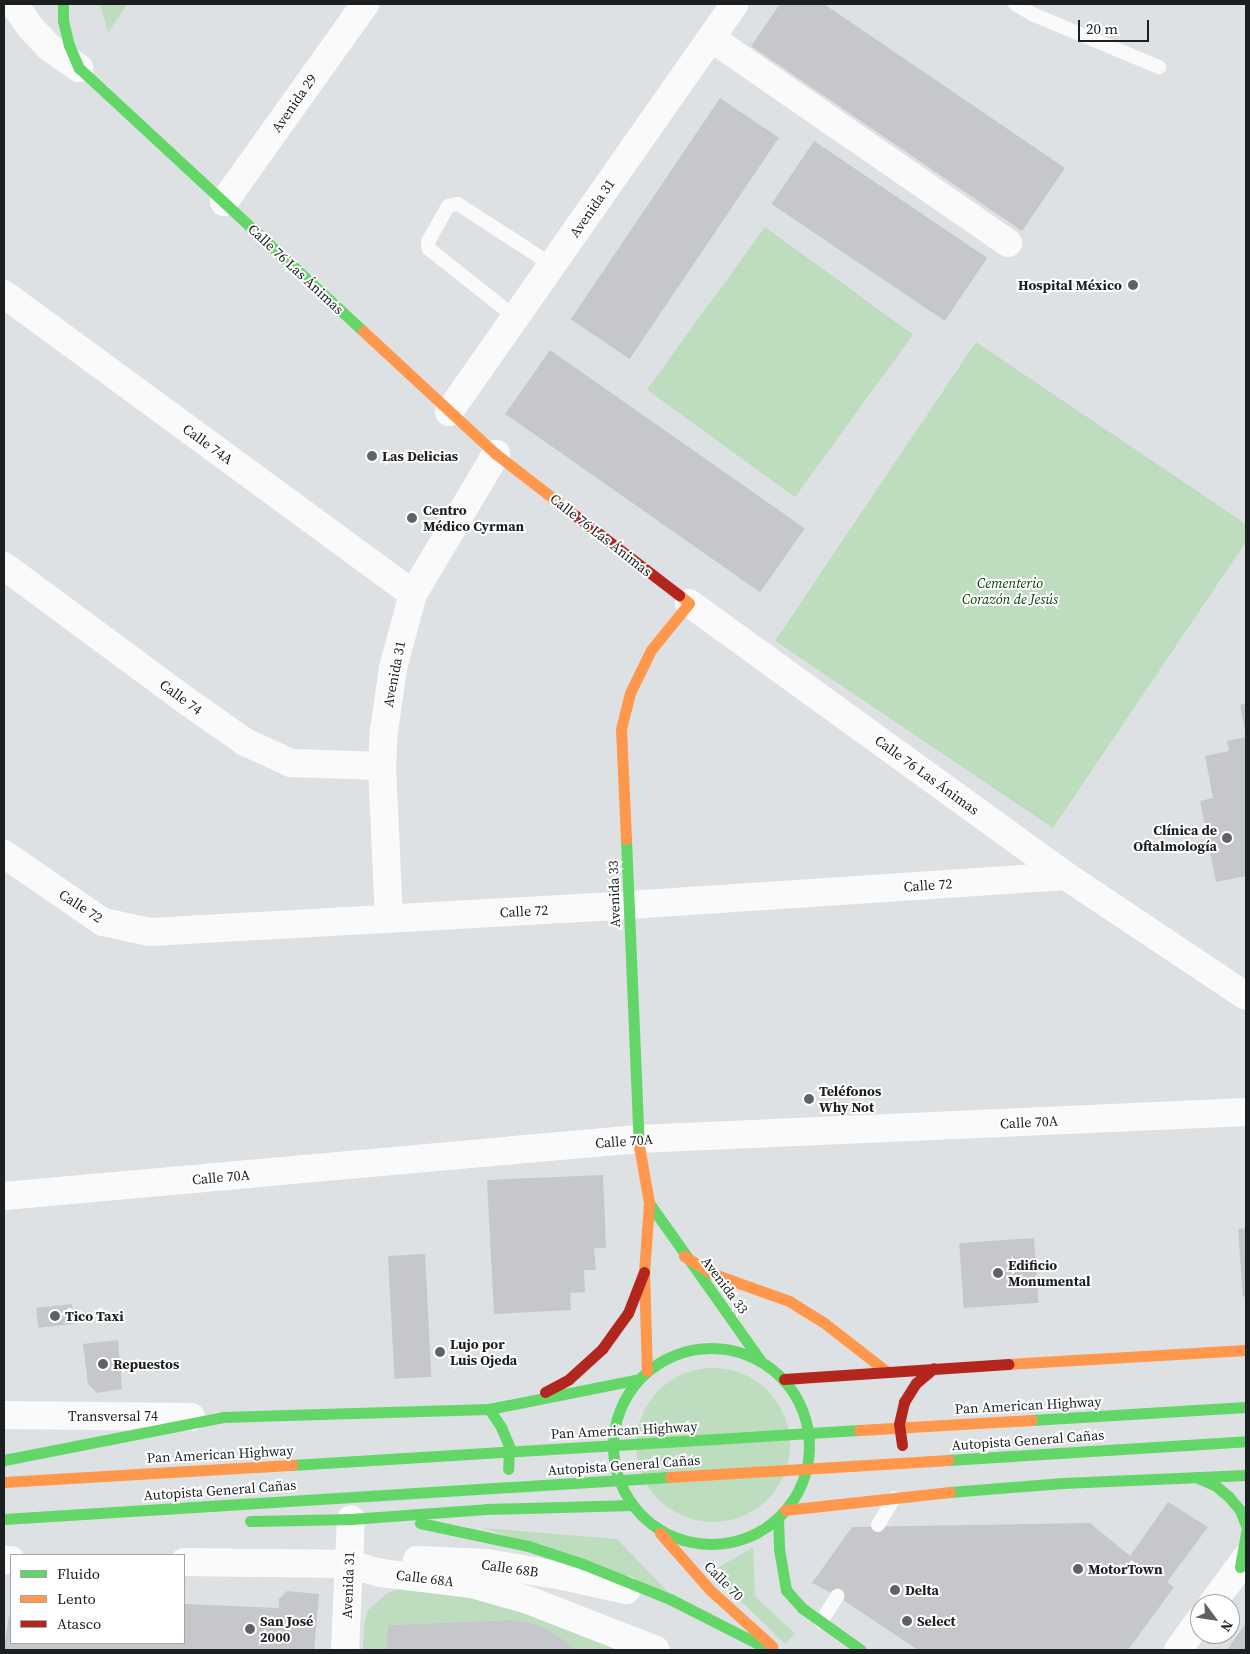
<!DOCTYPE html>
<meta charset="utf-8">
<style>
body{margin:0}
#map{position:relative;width:1250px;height:1654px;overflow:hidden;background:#dee1e4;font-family:"Source Serif 4",serif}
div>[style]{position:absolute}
.green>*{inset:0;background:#beddbe;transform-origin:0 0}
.round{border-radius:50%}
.building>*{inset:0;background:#c6c7ca;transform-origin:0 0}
.lane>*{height:14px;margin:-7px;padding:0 7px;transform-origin:7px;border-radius:7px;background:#fafafb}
.street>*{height:28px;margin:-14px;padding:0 14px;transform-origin:14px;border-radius:14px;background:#fafafb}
.fast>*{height:11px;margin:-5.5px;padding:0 5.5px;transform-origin:5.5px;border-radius:5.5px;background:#63d668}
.fast>.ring{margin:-5.5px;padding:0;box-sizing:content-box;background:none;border:11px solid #63d668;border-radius:50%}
.slow>*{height:11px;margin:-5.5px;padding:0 5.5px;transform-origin:5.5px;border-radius:5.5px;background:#ff974d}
.jam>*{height:11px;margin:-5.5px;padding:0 5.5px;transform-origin:5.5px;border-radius:5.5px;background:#b3261e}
.dots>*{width:14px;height:14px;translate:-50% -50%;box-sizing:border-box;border:2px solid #fff;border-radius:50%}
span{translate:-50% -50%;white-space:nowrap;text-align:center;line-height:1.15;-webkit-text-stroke:4px #fff;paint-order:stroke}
.street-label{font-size:14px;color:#1c1f21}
.poi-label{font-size:14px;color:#1c1f21;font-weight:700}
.right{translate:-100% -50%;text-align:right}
.left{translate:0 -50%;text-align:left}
.park-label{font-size:14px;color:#003b01;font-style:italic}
.frame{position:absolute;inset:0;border:5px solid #1c1f21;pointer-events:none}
.legend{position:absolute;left:10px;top:1554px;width:175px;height:90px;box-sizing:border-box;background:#fff;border:1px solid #a4a5a6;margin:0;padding:6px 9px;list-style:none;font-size:15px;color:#1c1f21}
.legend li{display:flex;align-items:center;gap:10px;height:25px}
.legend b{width:25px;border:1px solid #a4a5a6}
.north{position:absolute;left:1190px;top:1594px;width:50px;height:50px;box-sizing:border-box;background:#fff;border:1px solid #a4a5a6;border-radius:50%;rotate:121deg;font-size:14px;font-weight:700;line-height:20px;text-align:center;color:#1c1f21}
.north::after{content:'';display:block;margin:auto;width:18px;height:22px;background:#606365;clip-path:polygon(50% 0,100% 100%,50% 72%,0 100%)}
.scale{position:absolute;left:1078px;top:20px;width:71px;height:22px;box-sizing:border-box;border:2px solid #1c1f21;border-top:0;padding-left:6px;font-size:15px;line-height:18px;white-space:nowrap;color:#1c1f21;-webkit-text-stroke:4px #fff;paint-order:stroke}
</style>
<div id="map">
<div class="green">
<div style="clip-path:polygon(100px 4px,127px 4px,108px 33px)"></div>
<div style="left:765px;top:227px;width:183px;height:201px;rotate:36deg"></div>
<div style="clip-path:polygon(976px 342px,1246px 524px,1246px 542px,1053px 828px,775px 641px)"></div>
<div class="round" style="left:636px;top:1368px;width:154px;height:154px"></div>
<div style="clip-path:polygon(484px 1528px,617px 1539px,669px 1593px)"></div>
<div style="clip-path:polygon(753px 1547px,755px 1596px,795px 1634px,785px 1644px,711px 1572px)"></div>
<div style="clip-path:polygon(406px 1586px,494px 1601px,625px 1650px,577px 1650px,557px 1635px,537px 1624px,510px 1620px,388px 1625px,386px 1650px,363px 1650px,364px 1624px,368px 1610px,386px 1594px)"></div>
</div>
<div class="building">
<div style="clip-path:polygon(780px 4px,824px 4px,1065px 168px,1022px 231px,751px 46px)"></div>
<div style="left:720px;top:98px;width:71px;height:267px;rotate:34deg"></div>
<div style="left:814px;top:141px;width:209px;height:76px;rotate:34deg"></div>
<div style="left:550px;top:350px;width:311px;height:78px;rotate:35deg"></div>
<div style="clip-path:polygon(1246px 703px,1246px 731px,1245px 731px,1240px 705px)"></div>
<div style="clip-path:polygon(1246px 737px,1246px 876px,1216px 882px,1200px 801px,1213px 798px,1205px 756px,1229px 751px,1227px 741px)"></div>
<div style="clip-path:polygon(603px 1175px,606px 1248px,594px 1248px,596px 1270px,584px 1270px,585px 1292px,570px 1293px,571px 1310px,494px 1314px,487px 1180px)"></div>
<div style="clip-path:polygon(1246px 1228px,1246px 1296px,1243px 1297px,1238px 1229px)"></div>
<div style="left:1034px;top:1238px;width:65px;height:75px;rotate:86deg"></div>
<div style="left:425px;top:1254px;width:123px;height:37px;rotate:87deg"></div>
<div style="left:72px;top:1304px;width:20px;height:36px;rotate:84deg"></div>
<div style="clip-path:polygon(118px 1340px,122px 1389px,97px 1393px,88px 1384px,83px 1344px)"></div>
<div style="clip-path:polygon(1168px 1502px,1208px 1527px,1167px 1582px,1174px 1587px,1128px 1650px,918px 1650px,837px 1596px,812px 1583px,852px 1527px,1090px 1523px,1130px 1556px)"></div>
<div style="clip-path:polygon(287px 1591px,319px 1594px,314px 1650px,4px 1650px,9px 1615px,11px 1615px,11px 1643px,184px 1643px,184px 1604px,279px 1608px,279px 1599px)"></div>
<div style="clip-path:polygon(510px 1620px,537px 1624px,557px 1635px,577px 1650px,386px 1650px,388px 1625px)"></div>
<div style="clip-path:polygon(1246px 1623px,1246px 1650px,1227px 1650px)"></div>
</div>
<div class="lane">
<div style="left:1015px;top:4px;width:20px;rotate:30deg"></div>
<div style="left:1032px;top:14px;width:138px;rotate:22.7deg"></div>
<div style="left:515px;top:317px;width:110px;rotate:-141.7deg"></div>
<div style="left:429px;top:249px;width:7px;rotate:-98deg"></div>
<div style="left:428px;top:242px;width:41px;rotate:-60.9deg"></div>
<div style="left:448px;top:206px;width:10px;rotate:-11deg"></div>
<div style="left:458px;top:204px;width:112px;rotate:33deg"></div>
<div style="left:878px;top:1525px;width:31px;rotate:-59deg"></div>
<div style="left:821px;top:1622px;width:31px;rotate:-58deg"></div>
</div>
<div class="street">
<div style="left:14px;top:4px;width:29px;rotate:55deg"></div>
<div style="left:31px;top:28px;width:26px;rotate:47deg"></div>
<div style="left:49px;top:47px;width:37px;rotate:35deg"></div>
<div style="left:711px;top:38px;width:361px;rotate:34.6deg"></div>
<div style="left:224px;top:202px;width:243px;rotate:-54.5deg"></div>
<div style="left:4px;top:294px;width:507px;rotate:36.26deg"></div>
<div style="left:449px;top:412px;width:498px;rotate:-55deg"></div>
<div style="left:4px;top:566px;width:220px;rotate:36.5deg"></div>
<div style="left:181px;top:697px;width:78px;rotate:35.1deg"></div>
<div style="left:245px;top:742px;width:51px;rotate:24.5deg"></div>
<div style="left:291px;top:763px;width:91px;rotate:1.9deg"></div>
<div style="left:689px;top:603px;width:465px;rotate:35.9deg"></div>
<div style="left:1066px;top:876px;width:216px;rotate:33.7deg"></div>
<div style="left:4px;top:854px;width:120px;rotate:34.5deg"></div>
<div style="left:103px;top:922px;width:48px;rotate:12deg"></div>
<div style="left:150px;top:932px;width:480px;rotate:-3.2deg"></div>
<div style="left:629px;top:905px;width:438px;rotate:-3.8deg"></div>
<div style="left:389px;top:919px;width:153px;rotate:-92.6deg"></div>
<div style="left:382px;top:766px;width:35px;rotate:-87deg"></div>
<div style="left:384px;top:731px;width:64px;rotate:-81.9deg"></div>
<div style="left:393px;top:668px;width:77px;rotate:-74.9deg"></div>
<div style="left:413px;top:594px;width:163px;rotate:-59.3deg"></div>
<div style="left:4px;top:1196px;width:637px;rotate:-5.14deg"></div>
<div style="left:638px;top:1139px;width:609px;rotate:-2.54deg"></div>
<div style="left:4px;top:1415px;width:187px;rotate:0.6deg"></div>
<div style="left:4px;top:1560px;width:7px"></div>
<div style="left:417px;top:1560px;width:69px;rotate:2.5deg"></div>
<div style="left:486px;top:1563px;width:78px;rotate:9.6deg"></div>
<div style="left:563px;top:1576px;width:65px;rotate:12.5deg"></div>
<div style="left:184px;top:1562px;width:165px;rotate:0.7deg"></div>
<div style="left:349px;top:1564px;width:33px;rotate:16deg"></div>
<div style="left:381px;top:1573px;width:92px;rotate:6.9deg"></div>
<div style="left:472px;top:1584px;width:58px;rotate:15.9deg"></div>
<div style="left:528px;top:1600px;width:137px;rotate:21.3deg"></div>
<div style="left:1212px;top:1604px;width:57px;rotate:-53.5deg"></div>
<div style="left:345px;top:1650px;width:131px;rotate:-87.4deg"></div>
<div style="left:1178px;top:1650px;width:37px;rotate:-54deg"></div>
</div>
<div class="fast">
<div style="left:63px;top:4px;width:16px;rotate:90deg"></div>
<div style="left:63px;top:20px;width:26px;rotate:77deg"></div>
<div style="left:69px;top:45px;width:25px;rotate:67deg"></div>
<div style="left:79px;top:68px;width:387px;rotate:42.8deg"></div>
<div style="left:626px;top:839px;width:307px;rotate:87.6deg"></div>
<div style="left:649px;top:1203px;width:192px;rotate:54.7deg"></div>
<div class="ring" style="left:613px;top:1348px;width:185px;height:185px"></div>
<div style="left:489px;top:1409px;width:22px;rotate:56deg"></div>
<div style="left:501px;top:1427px;width:21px;rotate:67deg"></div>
<div style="left:509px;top:1446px;width:23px;rotate:92deg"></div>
<div style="left:1032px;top:1420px;width:214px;rotate:-3.5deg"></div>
<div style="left:4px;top:1460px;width:223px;rotate:-11.1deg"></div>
<div style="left:223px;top:1417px;width:266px;rotate:-1.7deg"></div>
<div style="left:489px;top:1409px;width:153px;rotate:-11.3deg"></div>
<div style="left:948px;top:1460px;width:299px;rotate:-3.6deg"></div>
<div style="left:292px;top:1465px;width:568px;rotate:-3.53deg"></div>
<div style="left:1196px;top:1477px;width:22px;rotate:24deg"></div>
<div style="left:1216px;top:1486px;width:17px;rotate:40deg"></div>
<div style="left:1229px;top:1497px;width:17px;rotate:50deg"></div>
<div style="left:1240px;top:1510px;width:17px;rotate:69deg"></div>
<div style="left:950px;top:1492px;width:113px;rotate:-4.6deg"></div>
<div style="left:1063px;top:1483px;width:183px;rotate:-2.5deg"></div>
<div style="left:778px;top:1518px;width:31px;rotate:88deg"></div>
<div style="left:779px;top:1549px;width:42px;rotate:80.3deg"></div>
<div style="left:786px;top:1590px;width:24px;rotate:48deg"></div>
<div style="left:802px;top:1608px;width:72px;rotate:35.4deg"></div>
<div style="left:4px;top:1519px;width:667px;rotate:-3.61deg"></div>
<div style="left:250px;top:1521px;width:101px;rotate:-1.1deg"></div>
<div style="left:351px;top:1519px;width:135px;rotate:-4.2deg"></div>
<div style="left:486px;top:1509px;width:146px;rotate:-1.6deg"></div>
<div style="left:420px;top:1523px;width:110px;rotate:12deg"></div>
<div style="left:528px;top:1546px;width:58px;rotate:18.1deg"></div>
<div style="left:583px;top:1564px;width:94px;rotate:21.9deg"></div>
<div style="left:670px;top:1599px;width:112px;rotate:27deg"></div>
<div style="left:1240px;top:1567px;width:36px;rotate:-80deg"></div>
</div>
<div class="slow">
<div style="left:363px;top:331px;width:181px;rotate:42.8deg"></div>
<div style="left:496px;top:454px;width:101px;rotate:37.8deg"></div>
<div style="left:626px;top:839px;width:110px;rotate:-92.6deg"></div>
<div style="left:621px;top:729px;width:37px;rotate:-76deg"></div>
<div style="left:630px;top:693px;width:48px;rotate:-64deg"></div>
<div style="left:651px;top:650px;width:60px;rotate:-51deg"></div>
<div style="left:689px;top:603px;width:13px;rotate:-141deg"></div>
<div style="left:639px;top:1146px;width:58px;rotate:80deg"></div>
<div style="left:649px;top:1203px;width:69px;rotate:94.1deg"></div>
<div style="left:644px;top:1272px;width:99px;rotate:88.3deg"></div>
<div style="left:684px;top:1256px;width:32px;rotate:32deg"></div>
<div style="left:711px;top:1273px;width:83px;rotate:19.7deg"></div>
<div style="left:789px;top:1301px;width:40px;rotate:32deg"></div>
<div style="left:823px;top:1322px;width:80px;rotate:37.9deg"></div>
<div style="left:1009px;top:1364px;width:237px;rotate:-3.4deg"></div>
<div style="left:859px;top:1430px;width:173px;rotate:-3.3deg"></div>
<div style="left:670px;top:1477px;width:279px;rotate:-3.5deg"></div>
<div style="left:4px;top:1482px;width:289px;rotate:-3.4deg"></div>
<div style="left:785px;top:1510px;width:166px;rotate:-6.2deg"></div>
<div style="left:660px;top:1533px;width:76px;rotate:48.7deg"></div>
<div style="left:710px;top:1590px;width:84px;rotate:42.1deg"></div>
</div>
<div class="jam">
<div style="left:576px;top:516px;width:130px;rotate:37.5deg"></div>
<div style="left:784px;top:1379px;width:225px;rotate:-3.8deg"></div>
<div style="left:545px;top:1392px;width:27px;rotate:-28deg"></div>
<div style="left:569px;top:1379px;width:45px;rotate:-42.3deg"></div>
<div style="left:602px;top:1349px;width:44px;rotate:-54.2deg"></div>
<div style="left:628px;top:1313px;width:44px;rotate:-68.7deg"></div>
<div style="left:902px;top:1445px;width:21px;rotate:-98deg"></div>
<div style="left:899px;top:1424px;width:23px;rotate:-77deg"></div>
<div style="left:904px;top:1402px;width:22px;rotate:-58deg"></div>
<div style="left:916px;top:1383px;width:23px;rotate:-40deg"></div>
</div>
<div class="dots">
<div style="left:1133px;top:285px;background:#606365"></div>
<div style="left:372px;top:456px;background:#606365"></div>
<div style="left:412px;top:518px;background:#606365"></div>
<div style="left:1227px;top:838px;background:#606365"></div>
<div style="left:809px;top:1099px;background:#606365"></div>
<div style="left:998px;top:1273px;background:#606365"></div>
<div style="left:55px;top:1316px;background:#606365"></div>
<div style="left:440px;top:1352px;background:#606365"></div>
<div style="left:103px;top:1364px;background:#606365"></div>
<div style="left:1078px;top:1569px;background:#606365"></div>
<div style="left:895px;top:1590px;background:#606365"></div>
<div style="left:907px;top:1621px;background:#606365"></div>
<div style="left:250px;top:1629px;background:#606365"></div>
</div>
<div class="street-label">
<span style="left:294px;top:103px;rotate:-55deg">Avenida 29</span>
<span style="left:592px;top:208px;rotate:-55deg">Avenida 31</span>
<span style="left:296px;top:269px;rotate:43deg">Calle 76 Las Ánimas</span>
<span style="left:208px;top:444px;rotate:36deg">Calle 74A</span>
<span style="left:601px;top:535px;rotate:38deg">Calle 76 Las Ánimas</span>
<span style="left:394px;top:674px;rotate:-79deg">Avenida 31</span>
<span style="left:181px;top:697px;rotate:36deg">Calle 74</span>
<span style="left:927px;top:775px;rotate:36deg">Calle 76 Las Ánimas</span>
<span style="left:928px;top:885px;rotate:-4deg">Calle 72</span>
<span style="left:614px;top:894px;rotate:-92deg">Avenida 33</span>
<span style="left:81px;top:906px;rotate:33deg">Calle 72</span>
<span style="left:524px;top:911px;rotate:-3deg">Calle 72</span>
<span style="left:1029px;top:1122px;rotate:-3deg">Calle 70A</span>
<span style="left:624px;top:1141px;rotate:-4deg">Calle 70A</span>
<span style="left:221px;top:1177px;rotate:-5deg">Calle 70A</span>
<span style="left:725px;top:1285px;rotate:53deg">Avenida 33</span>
<span style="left:1028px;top:1405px;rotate:-3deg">Pan American Highway</span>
<span style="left:113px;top:1416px">Transversal 74</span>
<span style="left:624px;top:1430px;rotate:-3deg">Pan American Highway</span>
<span style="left:1028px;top:1440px;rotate:-4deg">Autopista General Cañas</span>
<span style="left:220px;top:1454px;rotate:-3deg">Pan American Highway</span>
<span style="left:624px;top:1465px;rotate:-4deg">Autopista General Cañas</span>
<span style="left:220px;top:1490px;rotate:-4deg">Autopista General Cañas</span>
<span style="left:510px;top:1568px;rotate:8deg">Calle 68B</span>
<span style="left:425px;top:1578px;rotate:7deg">Calle 68A</span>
<span style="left:724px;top:1581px;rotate:45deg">Calle 70</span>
<span style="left:348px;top:1585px;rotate:-88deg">Avenida 31</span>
</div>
<div class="poi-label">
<span class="right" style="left:1122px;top:285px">Hospital México</span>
<span class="left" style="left:382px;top:456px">Las Delicias</span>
<span class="left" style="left:423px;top:518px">Centro<br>Médico Cyrman</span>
<span class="right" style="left:1217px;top:838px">Clínica de<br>Oftalmología</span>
<span class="left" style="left:819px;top:1099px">Teléfonos<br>Why Not</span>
<span class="left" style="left:1008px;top:1273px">Edificio<br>Monumental</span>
<span class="left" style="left:65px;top:1316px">Tico Taxi</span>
<span class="left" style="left:450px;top:1352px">Lujo por<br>Luis Ojeda</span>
<span class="left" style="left:113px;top:1364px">Repuestos</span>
<span class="left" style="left:1088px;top:1569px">MotorTown</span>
<span class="left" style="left:905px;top:1590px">Delta</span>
<span class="left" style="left:260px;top:1629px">San José<br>2000</span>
<span class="left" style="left:917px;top:1621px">Select</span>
</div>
<div class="park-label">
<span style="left:1010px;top:591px">Cementerio<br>Corazón de Jesús</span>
</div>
<div class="frame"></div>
<ul class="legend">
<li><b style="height:6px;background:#63d668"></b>Fluido</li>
<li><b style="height:6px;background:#ff974d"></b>Lento</li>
<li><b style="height:6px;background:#b3261e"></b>Atasco</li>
</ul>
<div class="north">N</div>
<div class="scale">20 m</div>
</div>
